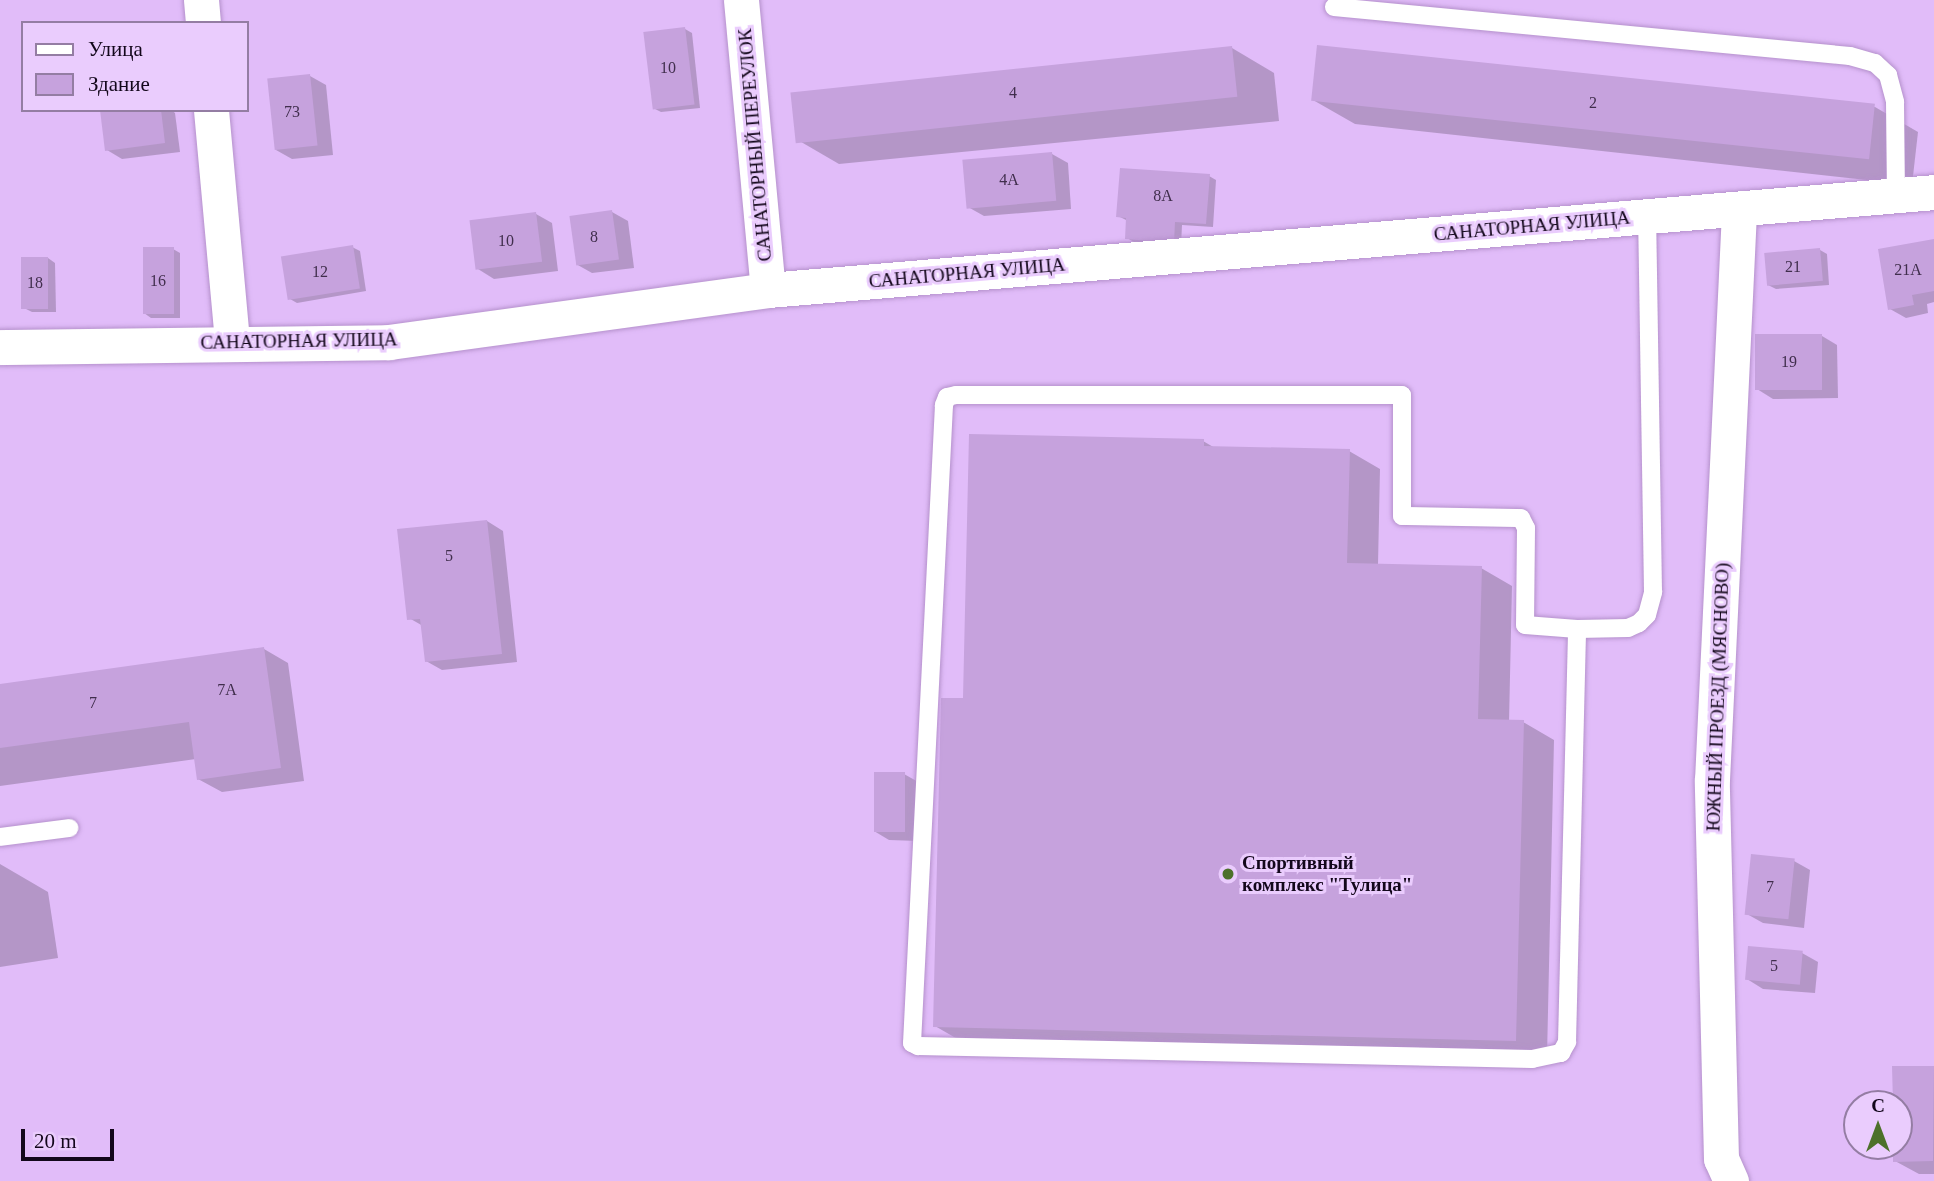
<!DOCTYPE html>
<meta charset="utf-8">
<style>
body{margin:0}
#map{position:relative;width:1934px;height:1181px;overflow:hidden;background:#e1bcf9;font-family:"Times New Roman",serif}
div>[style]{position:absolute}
.shadow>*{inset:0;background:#0003}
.building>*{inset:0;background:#c6a2dd;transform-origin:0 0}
.roads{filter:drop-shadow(0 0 2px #b591cc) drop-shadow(0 0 2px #b591cc)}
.lane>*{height:18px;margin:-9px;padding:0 9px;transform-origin:9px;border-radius:9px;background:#fff}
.street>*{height:35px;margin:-17.5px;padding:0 17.5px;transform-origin:17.5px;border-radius:17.5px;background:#fff}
.dots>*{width:19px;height:19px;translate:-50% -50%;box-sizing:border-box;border:4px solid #eaccfd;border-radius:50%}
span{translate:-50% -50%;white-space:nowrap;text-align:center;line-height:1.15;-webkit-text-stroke:6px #eaccfd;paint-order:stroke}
.number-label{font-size:16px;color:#402e4c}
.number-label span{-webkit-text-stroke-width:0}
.street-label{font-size:19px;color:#13071b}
.poi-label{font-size:19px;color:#13071b;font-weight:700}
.left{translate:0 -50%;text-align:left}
.legend{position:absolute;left:21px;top:21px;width:228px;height:91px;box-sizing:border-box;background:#eaccfd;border:2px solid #947da3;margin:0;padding:9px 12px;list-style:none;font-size:21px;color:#13071b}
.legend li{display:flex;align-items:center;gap:14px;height:35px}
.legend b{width:35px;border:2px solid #947da3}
.north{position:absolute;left:1843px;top:1090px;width:70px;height:70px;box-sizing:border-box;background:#eaccfd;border:2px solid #947da3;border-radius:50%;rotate:0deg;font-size:19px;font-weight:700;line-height:28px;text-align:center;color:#13071b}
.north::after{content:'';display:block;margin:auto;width:24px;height:32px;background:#4d712a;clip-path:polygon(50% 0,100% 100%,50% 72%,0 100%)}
.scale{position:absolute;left:21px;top:1129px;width:93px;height:32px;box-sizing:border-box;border:4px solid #13071b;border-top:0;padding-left:9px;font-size:21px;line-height:24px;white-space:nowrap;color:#13071b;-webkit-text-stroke:5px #eaccfd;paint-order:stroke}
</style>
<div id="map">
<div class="shadow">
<div style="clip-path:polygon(685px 29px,692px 33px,700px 108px,661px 112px,653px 108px)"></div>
<div style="clip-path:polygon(1232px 48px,1274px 73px,1279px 121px,839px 164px,796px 139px)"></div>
<div style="clip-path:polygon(310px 76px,326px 85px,333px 155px,292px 159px,276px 150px)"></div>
<div style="clip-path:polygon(1313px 100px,1875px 107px,1918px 132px,1912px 185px,1355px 124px)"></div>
<div style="clip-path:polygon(102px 110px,171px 110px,175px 113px,180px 152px,122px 159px,107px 150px)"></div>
<div style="clip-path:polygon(1052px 154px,1068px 163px,1071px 209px,984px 216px,968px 207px)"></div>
<div style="clip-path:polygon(1209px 176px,1216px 180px,1213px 227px,1182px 225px,1181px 246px,1134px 242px,1127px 238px,1128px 221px,1118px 216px)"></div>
<div style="clip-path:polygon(612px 212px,628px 221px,634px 268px,592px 273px,576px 264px)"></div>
<div style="clip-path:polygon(536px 214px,552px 223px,558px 271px,494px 279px,478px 269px)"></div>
<div style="clip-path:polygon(1934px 241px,1934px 302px,1927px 304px,1928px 313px,1906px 318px,1890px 309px)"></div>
<div style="clip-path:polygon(352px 247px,360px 251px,366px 291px,297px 303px,290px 299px)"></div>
<div style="clip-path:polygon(173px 249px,180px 253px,180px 318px,151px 318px,144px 313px)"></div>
<div style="clip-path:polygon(1820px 250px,1827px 254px,1829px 285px,1776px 289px,1768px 285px)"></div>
<div style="clip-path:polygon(48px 258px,55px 263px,56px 312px,32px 312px,24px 308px)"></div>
<div style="clip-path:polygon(1822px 336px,1837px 345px,1838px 398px,1773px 399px,1757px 389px)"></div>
<div style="clip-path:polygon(1203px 441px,1215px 448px,1349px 451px,1380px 469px,1378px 565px,1481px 568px,1512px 586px,1509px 722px,1523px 722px,1554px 740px,1547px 1057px,966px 1044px,935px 1026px,964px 700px)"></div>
<div style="clip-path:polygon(487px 521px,503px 531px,517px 662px,442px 670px,426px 661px,423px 626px,409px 618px)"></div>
<div style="clip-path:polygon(264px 649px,288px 663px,304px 781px,222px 792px,198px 779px,196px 759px,0 786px,0 685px)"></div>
<div style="clip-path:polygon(904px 774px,920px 783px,918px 841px,889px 840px,874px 831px)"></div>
<div style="clip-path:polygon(1794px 861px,1810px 870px,1804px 928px,1763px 923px,1747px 914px)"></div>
<div style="clip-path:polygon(0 864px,48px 892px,58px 958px,0 967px)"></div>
<div style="clip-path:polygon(1802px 953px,1818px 962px,1815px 993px,1763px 989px,1747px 979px)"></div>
<div style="clip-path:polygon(1894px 1068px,1934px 1068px,1934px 1174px,1919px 1174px,1895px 1161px,1895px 1146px,1899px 1146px,1899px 1104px,1894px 1104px)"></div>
</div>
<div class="building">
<div style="left:685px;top:27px;width:78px;height:42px;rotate:83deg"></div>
<div style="left:1317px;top:45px;width:561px;height:56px;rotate:6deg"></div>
<div style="left:1232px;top:46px;width:51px;height:444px;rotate:84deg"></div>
<div style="left:310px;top:74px;width:72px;height:43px;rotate:84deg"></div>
<div style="clip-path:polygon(100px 110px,161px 110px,165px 143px,105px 151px)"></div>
<div style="left:1052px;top:152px;width:49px;height:90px;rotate:85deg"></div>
<div style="clip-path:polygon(1120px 168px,1210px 174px,1206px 224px,1175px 222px,1174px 243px,1125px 239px,1126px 218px,1116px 217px)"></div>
<div style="left:612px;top:210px;width:50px;height:43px;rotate:82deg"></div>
<div style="left:536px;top:212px;width:50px;height:67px;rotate:83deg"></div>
<div style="clip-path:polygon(1934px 239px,1934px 291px,1912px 295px,1914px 305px,1888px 310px,1878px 249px)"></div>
<div style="left:353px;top:245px;width:44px;height:73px;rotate:81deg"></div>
<div style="left:143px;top:247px;width:31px;height:67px"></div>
<div style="left:1820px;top:248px;width:33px;height:56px;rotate:85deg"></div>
<div style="left:21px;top:257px;width:27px;height:52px"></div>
<div style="left:1755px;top:334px;width:67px;height:56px"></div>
<div style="clip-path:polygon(969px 434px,1204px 439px,1204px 446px,1350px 449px,1347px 563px,1482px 566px,1478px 719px,1524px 720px,1516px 1041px,933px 1027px,941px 698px,963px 698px)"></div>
<div style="clip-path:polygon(487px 520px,502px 654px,425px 662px,420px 619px,407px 620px,397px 529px)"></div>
<div style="clip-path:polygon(264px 647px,281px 768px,197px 780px,189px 722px,0 748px,0 684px)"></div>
<div style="left:874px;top:772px;width:31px;height:60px"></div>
<div style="left:1751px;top:854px;width:44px;height:61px;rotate:6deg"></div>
<div style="left:1748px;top:946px;width:55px;height:34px;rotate:5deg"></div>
<div style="clip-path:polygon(1892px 1066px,1934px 1066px,1933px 1161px,1893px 1162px,1893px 1146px,1899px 1146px,1899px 1104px,1893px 1104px)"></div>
</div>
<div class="roads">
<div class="lane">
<div style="left:1334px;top:7px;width:518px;rotate:5.42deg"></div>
<div style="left:1850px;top:56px;width:26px;rotate:16deg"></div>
<div style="left:1875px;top:63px;width:18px;rotate:43deg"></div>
<div style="left:1888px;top:75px;width:28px;rotate:75deg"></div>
<div style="left:1895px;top:102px;width:94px;rotate:89.4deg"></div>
<div style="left:1577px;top:629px;width:52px;rotate:-175.6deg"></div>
<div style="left:1525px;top:625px;width:97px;rotate:-89.4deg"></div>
<div style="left:1526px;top:528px;width:11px;rotate:-117deg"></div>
<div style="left:1521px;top:518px;width:119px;rotate:-179deg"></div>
<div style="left:1402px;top:516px;width:121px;rotate:-90deg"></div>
<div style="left:1402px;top:395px;width:446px;rotate:180deg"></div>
<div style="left:956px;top:395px;width:9px;rotate:167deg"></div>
<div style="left:947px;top:397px;width:9px;rotate:111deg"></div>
<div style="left:944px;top:405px;width:639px;rotate:92.87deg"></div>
<div style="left:912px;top:1043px;width:7px;rotate:27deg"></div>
<div style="left:918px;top:1046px;width:614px;rotate:1.21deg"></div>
<div style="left:1532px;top:1059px;width:30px;rotate:-12deg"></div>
<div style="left:1561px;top:1053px;width:13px;rotate:-61deg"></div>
<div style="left:1567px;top:1042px;width:413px;rotate:-88.6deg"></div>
<div style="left:1577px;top:629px;width:51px;rotate:-1.1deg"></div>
<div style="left:1628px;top:628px;width:12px;rotate:-24deg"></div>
<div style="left:1639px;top:623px;width:11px;rotate:-45deg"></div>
<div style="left:1647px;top:615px;width:24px;rotate:-75deg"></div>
<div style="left:1653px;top:592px;width:376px;rotate:-90.9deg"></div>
<div style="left:0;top:837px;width:70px;rotate:-7.4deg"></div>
</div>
<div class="street">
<div style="left:201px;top:0;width:23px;rotate:85deg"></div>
<div style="left:741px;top:0;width:291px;rotate:84.7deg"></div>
<div style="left:211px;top:110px;width:233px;rotate:84.8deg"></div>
<div style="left:0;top:347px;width:389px;rotate:-0.7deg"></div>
<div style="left:389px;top:342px;width:383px;rotate:-7.8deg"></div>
<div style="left:768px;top:290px;width:1170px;rotate:-4.8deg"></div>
<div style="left:1731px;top:1181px;width:24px;rotate:-114deg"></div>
<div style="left:1721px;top:1159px;width:379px;rotate:-91.4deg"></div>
<div style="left:1712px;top:780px;width:570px;rotate:-87.28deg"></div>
</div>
</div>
<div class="dots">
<div style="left:1228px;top:874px;background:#4d712a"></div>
</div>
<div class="number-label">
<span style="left:668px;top:68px">10</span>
<span style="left:1013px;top:93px">4</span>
<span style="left:1593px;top:103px">2</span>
<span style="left:292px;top:112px">73</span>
<span style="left:1009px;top:180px">4А</span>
<span style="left:1163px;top:196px">8А</span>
<span style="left:594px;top:237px">8</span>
<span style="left:506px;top:241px">10</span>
<span style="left:1793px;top:267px">21</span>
<span style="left:1908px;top:270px">21А</span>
<span style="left:320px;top:272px">12</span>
<span style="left:158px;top:281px">16</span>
<span style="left:35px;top:283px">18</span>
<span style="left:1789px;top:362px">19</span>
<span style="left:449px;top:556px">5</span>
<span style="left:227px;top:690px">7А</span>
<span style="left:93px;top:703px">7</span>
<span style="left:1770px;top:887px">7</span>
<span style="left:1774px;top:966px">5</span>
</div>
<div class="street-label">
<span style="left:755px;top:145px;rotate:-95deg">САНАТОРНЫЙ ПЕРЕУЛОК</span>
<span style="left:1532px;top:226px;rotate:-5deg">САНАТОРНАЯ УЛИЦА</span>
<span style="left:967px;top:273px;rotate:-5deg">САНАТОРНАЯ УЛИЦА</span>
<span style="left:299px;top:341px;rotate:-1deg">САНАТОРНАЯ УЛИЦА</span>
<span style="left:1718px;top:697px;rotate:-88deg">ЮЖНЫЙ ПРОЕЗД (МЯСНОВО)</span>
</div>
<div class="poi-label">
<span class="left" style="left:1242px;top:874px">Спортивный<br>комплекс "Тулица"</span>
</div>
<ul class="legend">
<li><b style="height:9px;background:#fff"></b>Улица</li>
<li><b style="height:19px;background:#c6a2dd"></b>Здание</li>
</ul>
<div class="north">С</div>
<div class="scale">20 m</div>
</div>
